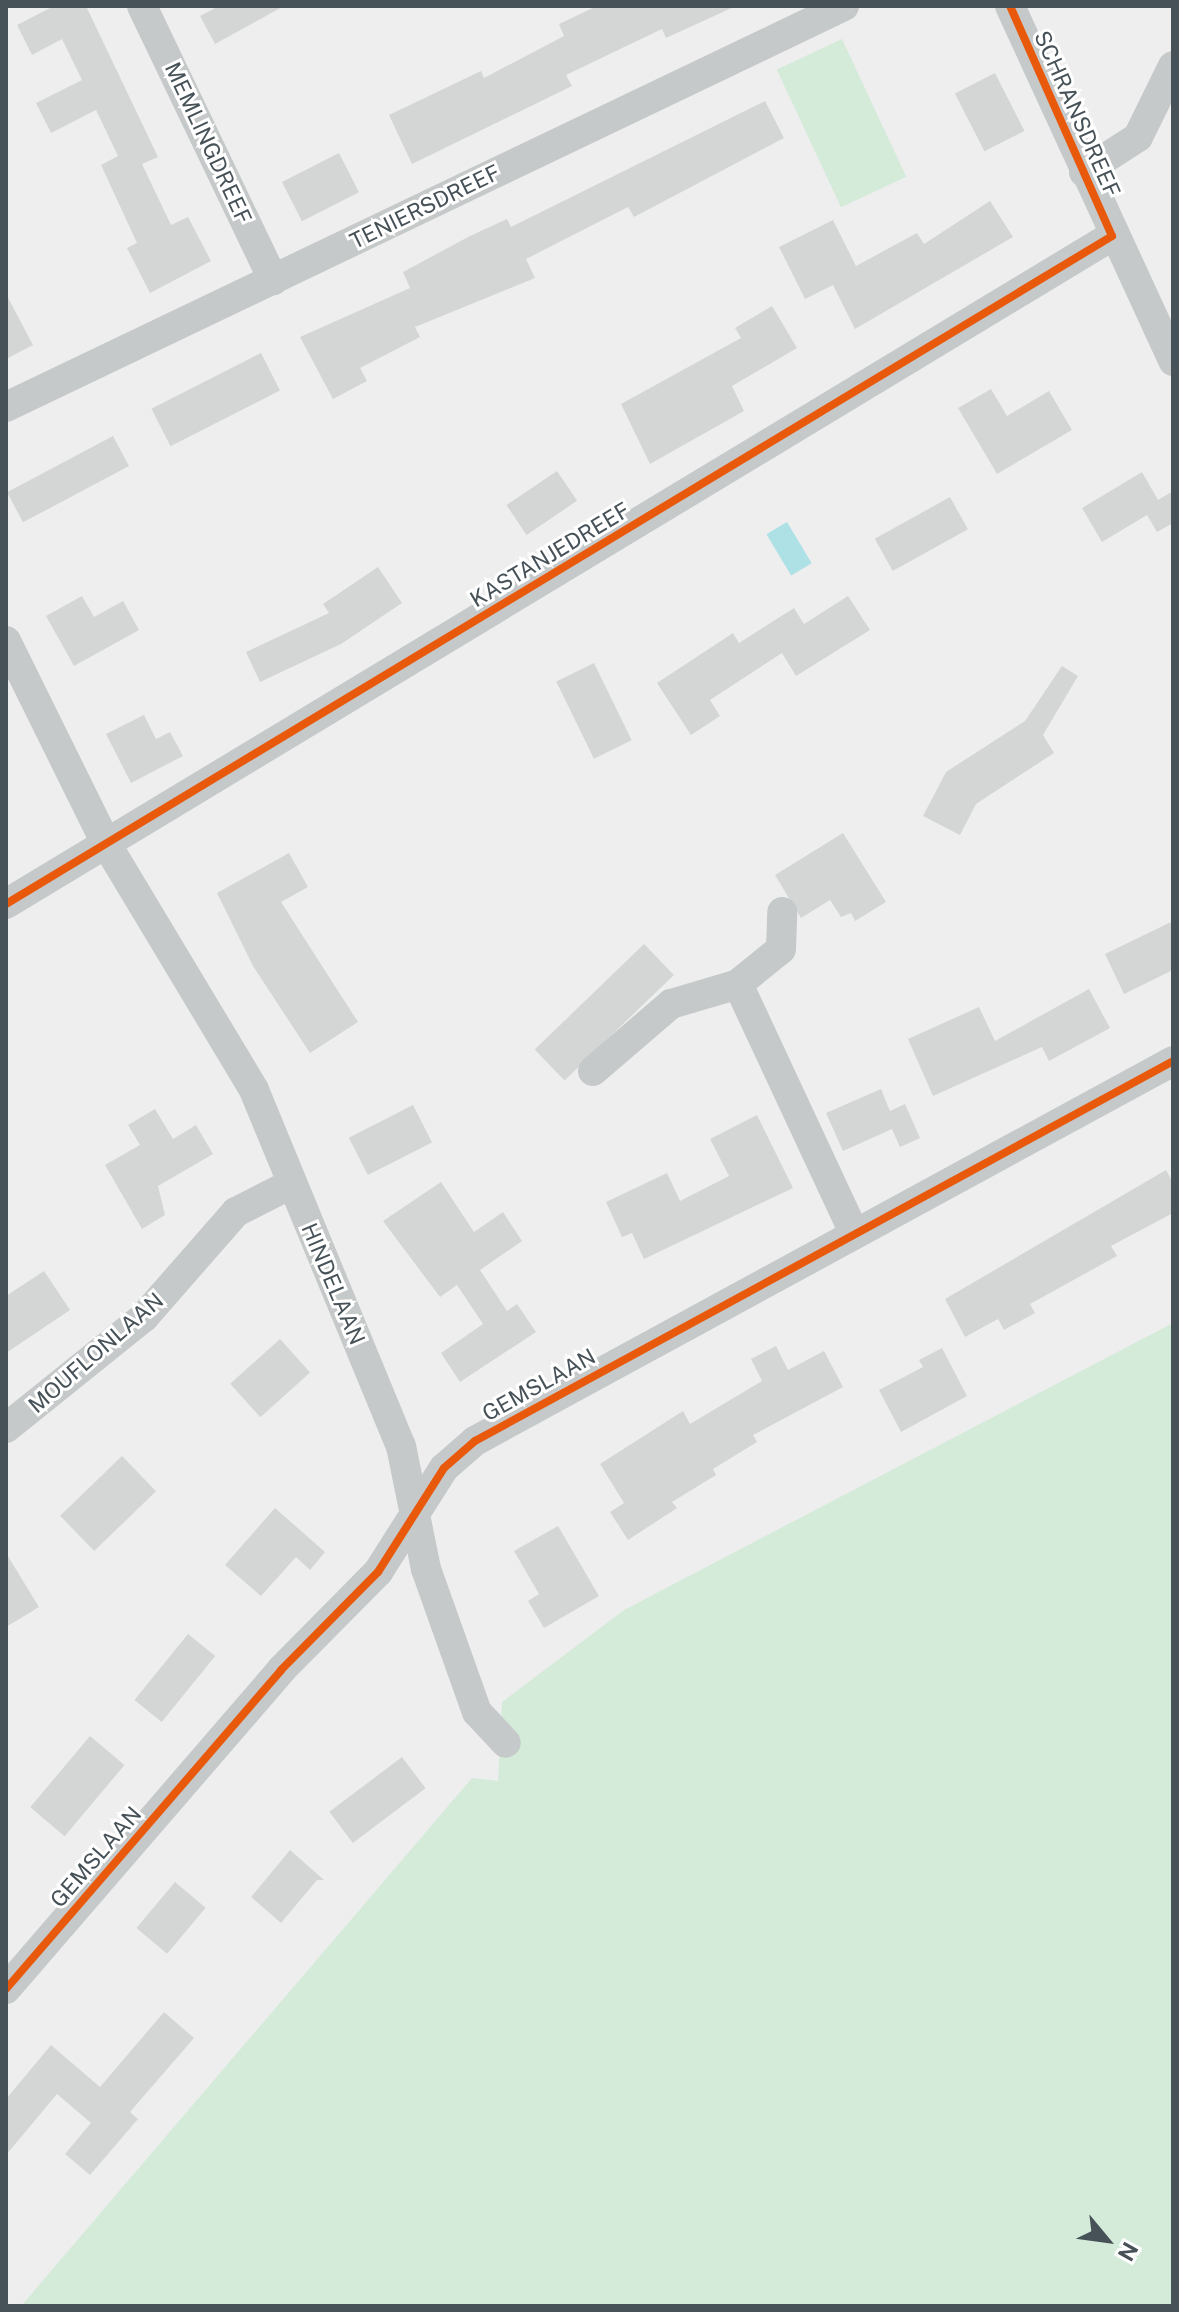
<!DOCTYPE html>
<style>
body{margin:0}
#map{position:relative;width:1179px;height:2312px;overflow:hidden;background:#eee;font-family:"Public Sans",sans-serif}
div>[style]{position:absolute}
.green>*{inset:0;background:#d4ebda;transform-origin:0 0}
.water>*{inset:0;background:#ade1e5;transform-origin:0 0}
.building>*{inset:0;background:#d4d6d6;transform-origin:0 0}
.minor>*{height:30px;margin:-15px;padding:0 15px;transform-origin:15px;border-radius:15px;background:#c6c9c9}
.cycleway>*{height:8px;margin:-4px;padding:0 4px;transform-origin:4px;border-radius:4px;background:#e8590c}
span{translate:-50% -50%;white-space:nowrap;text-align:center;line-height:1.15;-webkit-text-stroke:6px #fff;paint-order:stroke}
.street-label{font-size:22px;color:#475258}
.frame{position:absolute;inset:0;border:8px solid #475258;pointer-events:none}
.north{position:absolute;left:1067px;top:2200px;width:80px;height:80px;-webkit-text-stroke:6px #fff;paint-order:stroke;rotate:119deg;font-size:22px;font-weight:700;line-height:32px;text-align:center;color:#475258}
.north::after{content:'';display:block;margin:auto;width:28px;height:36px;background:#475258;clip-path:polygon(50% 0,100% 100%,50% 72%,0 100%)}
</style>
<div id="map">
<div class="green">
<div style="left:842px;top:39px;width:152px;height:72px;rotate:65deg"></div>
<div style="clip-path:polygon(1173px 1323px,1173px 2306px,21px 2306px,472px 1778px,498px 1781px,502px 1702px,624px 1610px)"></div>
</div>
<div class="water">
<div style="left:787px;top:522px;width:48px;height:24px;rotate:59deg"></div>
</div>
<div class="building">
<div style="clip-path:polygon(54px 6px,86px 6px,158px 157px,142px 164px,171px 225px,188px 217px,211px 261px,150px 293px,127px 248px,137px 243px,101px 165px,118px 156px,96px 110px,51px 133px,36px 103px,82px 80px,62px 39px,32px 55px,17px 25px)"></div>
<div style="clip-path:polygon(219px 6px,284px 6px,215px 44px,200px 16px)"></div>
<div style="clip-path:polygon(597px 6px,736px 6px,666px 38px,662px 29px,566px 75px,572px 86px,412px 164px,389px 115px,481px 71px,484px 78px,564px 36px,559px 24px)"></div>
<div style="left:995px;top:73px;width:65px;height:45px;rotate:63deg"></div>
<div style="clip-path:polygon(765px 101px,784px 138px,634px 217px,628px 207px,526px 259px,535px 278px,415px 327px,420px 337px,360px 368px,367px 381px,333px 399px,300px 337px,410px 288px,403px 272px,470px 236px,507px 219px,511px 227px)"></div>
<div style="left:339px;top:153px;width:44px;height:64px;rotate:63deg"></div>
<div style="clip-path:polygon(990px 201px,1013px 237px,855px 329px,833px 285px,805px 299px,779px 247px,833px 220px,856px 266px,917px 233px,924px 244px)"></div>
<div style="clip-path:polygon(6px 294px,33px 345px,6px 359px)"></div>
<div style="clip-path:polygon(772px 306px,797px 348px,732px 386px,744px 411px,650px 464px,621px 404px,741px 338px,735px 328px)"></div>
<div style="left:261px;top:353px;width:42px;height:123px;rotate:63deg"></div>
<div style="clip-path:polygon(991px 389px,1007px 416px,1049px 391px,1072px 430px,997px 474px,958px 408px)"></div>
<div style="left:113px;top:436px;width:34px;height:120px;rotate:62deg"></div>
<div style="left:557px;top:471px;width:36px;height:61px;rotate:56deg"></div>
<div style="clip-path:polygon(1142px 472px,1158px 500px,1173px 491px,1173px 523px,1157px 532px,1147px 515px,1102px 542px,1082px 508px)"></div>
<div style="left:950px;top:497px;width:37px;height:86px;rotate:61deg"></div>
<div style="clip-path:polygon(378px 567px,402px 603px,341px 644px,260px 682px,246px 652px,329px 613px,323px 604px)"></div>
<div style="clip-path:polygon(82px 596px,94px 617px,123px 601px,139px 630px,74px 666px,46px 616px)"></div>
<div style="clip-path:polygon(848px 596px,870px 630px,796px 676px,782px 653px,710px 700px,720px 716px,691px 735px,657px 683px,733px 633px,739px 643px,794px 608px,804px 624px)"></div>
<div style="left:594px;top:663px;width:86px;height:42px;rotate:64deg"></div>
<div style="clip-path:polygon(1062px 666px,1078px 676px,1043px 735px,1054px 753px,976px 804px,960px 835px,923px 816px,946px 772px,1025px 721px)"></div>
<div style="clip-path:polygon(144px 715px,156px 739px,170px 732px,183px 756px,131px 783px,106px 734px)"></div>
<div style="clip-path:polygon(843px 833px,886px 902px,855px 921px,851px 913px,841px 917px,830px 900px,801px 918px,775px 875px)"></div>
<div style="clip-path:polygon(289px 853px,308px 887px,281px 902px,358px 1022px,310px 1053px,253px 966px,217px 893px)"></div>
<div style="clip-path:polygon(1173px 921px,1173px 970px,1124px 994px,1105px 954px)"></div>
<div style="left:644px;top:944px;width:43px;height:152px;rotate:46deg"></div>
<div style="clip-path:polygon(1089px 989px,1110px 1028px,1049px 1061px,1042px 1047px,933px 1096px,908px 1039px,979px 1007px,995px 1041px)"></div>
<div style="clip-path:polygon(881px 1089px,890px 1111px,905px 1104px,920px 1138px,900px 1147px,892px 1129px,843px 1151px,826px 1113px)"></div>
<div style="left:413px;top:1105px;width:42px;height:72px;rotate:63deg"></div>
<div style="clip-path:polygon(155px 1109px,173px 1139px,196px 1125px,213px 1154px,158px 1186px,165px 1215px,142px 1229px,105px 1165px,140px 1145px,128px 1125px)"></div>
<div style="clip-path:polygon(757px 1115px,793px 1188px,644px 1259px,632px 1233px,622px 1237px,606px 1202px,667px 1173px,680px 1201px,729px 1176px,710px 1139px)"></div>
<div style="clip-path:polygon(1166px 1170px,1173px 1183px,1173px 1213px,1111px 1246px,1117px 1256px,1030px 1304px,1035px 1313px,1004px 1330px,998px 1319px,965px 1337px,945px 1299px)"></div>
<div style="clip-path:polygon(441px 1182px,474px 1232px,503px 1212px,522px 1241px,480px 1270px,507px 1311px,517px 1304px,536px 1332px,460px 1382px,441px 1353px,483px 1324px,457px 1285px,440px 1297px,383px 1221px)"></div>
<div style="clip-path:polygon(44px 1271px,70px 1310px,6px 1353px,6px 1296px)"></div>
<div style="left:280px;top:1339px;width:45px;height:67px;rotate:48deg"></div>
<div style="clip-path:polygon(776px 1346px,788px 1370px,824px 1351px,843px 1387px,753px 1435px,757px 1442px,713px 1469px,716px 1475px,672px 1502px,677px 1508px,628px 1540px,610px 1512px,624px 1503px,600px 1464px,683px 1411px,690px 1424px,762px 1381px,751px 1359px)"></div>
<div style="clip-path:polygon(942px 1348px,967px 1396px,901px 1432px,879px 1390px,923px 1367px,919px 1360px)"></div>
<div style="left:122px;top:1456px;width:49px;height:86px;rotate:46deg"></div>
<div style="clip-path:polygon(275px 1508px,325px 1552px,310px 1570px,296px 1557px,261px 1596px,225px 1565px)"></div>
<div style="clip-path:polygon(558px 1526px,599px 1596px,544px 1628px,528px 1601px,539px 1594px,514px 1551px)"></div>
<div style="clip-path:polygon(6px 1553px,39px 1607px,6px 1627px)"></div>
<div style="left:188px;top:1634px;width:35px;height:85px;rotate:39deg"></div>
<div style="left:90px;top:1736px;width:45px;height:93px;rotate:40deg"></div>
<div style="left:402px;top:1757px;width:39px;height:91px;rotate:53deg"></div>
<div style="clip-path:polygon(290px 1850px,324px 1880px,317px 1880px,281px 1923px,251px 1897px)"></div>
<div style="left:175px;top:1882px;width:40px;height:60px;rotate:40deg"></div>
<div style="clip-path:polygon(164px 2012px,194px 2038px,130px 2112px,138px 2119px,90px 2175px,65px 2154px,91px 2123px,57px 2094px,6px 2155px,6px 2099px,51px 2045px,100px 2087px)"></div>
</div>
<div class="minor">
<div style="left:142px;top:6px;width:304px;rotate:64.4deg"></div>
<div style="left:1010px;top:6px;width:391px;rotate:65.3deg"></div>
<div style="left:1084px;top:172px;width:64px;rotate:-32.9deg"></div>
<div style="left:1138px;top:137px;width:79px;rotate:-63.8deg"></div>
<div style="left:6px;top:407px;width:929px;rotate:-25.57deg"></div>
<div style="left:6px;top:641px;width:228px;rotate:63.7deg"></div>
<div style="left:107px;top:845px;width:286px;rotate:59deg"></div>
<div style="left:254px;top:1090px;width:385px;rotate:67.6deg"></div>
<div style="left:401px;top:1446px;width:126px;rotate:78.5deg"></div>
<div style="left:426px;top:1569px;width:152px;rotate:70.4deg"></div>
<div style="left:477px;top:1712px;width:42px;rotate:46.9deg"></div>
<div style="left:6px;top:904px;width:1292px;rotate:-31.13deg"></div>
<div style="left:738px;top:984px;width:272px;rotate:65deg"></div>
<div style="left:593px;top:1071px;width:103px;rotate:-40.7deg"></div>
<div style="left:671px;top:1004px;width:70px;rotate:-16.6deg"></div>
<div style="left:738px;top:984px;width:55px;rotate:-39.1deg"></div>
<div style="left:781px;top:949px;width:37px;rotate:-88deg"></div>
<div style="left:6px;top:1428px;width:177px;rotate:-38.8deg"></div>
<div style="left:144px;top:1317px;width:140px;rotate:-48.8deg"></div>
<div style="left:236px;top:1212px;width:62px;rotate:-27deg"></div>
<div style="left:6px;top:1989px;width:421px;rotate:-49.2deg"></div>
<div style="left:281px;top:1670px;width:138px;rotate:-45.3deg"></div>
<div style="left:378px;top:1572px;width:123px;rotate:-57.6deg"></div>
<div style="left:444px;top:1468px;width:41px;rotate:-41.1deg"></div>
<div style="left:475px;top:1441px;width:795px;rotate:-28.56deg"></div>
</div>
<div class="cycleway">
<div style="left:6px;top:904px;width:1292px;rotate:-31.13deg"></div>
<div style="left:1112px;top:236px;width:252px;rotate:-113.9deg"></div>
<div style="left:6px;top:1989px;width:421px;rotate:-49.2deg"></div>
<div style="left:281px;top:1670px;width:138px;rotate:-45.3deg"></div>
<div style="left:378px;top:1572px;width:123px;rotate:-57.6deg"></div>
<div style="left:444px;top:1468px;width:41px;rotate:-41.1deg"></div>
<div style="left:475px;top:1441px;width:795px;rotate:-28.56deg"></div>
</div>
<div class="street-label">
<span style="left:1077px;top:114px;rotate:66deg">SCHRANSDREEF</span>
<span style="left:208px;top:143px;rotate:65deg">MEMLINGDREEF</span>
<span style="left:425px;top:207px;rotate:-26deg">TENIERSDREEF</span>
<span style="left:550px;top:555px;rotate:-31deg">KASTANJEDREEF</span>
<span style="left:333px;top:1284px;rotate:67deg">HINDELAAN</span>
<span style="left:96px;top:1353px;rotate:-41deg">MOUFLONLAAN</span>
<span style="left:539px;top:1385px;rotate:-29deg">GEMSLAAN</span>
<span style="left:96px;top:1857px;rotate:-49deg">GEMSLAAN</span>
</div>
<div class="frame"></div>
<div class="north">N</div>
</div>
